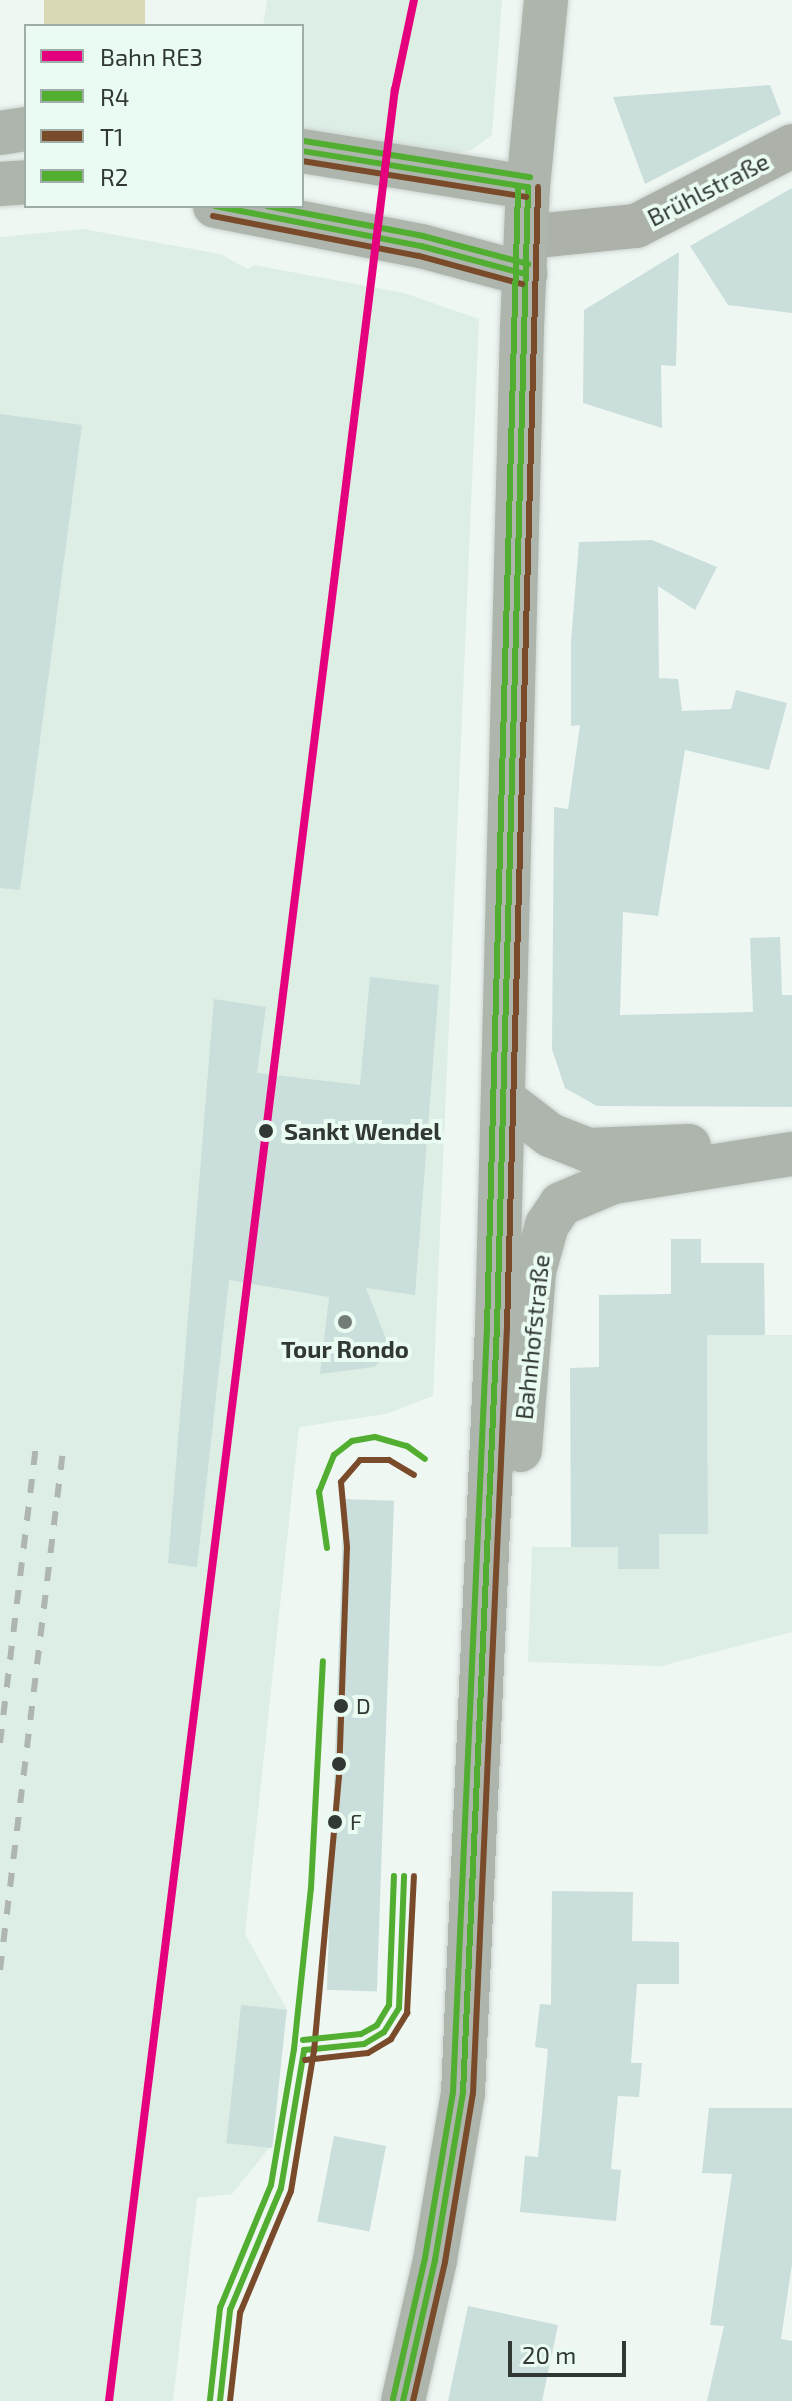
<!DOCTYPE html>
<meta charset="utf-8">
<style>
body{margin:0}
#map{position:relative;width:792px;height:2401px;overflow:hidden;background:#eef7f2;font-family:"Exo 2",sans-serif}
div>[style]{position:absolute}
.built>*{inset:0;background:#ddeee5}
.forest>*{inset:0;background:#d9dab5;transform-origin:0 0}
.building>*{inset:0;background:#cadedb;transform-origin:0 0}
.roads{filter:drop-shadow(0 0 2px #cdd4d0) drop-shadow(0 0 2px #cdd4d0)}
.minor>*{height:44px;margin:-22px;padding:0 22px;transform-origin:22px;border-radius:22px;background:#acb1aa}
.major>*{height:44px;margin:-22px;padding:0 22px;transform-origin:22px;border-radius:22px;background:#adb5ac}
.rail>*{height:6px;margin-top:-3px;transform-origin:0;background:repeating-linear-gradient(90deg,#afb6b1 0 14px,transparent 0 28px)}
.bus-1>*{height:6px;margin:-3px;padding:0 3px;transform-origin:3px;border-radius:3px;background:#51ae31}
.bus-2>*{height:6px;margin:-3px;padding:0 3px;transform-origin:3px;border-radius:3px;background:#7a4b2a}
.bus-3>*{height:6px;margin:-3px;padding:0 3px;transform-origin:3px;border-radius:3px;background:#51ae31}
.rail-1>*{height:8px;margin:-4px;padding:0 4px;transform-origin:4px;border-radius:4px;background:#e5007d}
.dots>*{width:22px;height:22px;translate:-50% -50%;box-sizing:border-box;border:4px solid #eafbf1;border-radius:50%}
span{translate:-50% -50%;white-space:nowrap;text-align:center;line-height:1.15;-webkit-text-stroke:8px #eafbf1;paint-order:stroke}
.bus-label{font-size:22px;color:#323935}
.left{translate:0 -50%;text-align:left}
.street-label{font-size:24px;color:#323935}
.stop-label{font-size:24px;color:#323935;font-weight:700}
.poi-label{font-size:24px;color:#323935;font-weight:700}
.legend{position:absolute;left:24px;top:24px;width:280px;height:184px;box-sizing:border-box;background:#eafbf1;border:2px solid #a0ada6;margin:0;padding:10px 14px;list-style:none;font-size:24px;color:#323935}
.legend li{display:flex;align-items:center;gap:16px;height:40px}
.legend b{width:40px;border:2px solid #a0ada6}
.scale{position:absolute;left:508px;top:2341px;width:118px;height:36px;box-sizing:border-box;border:4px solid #323935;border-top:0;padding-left:10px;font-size:24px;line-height:28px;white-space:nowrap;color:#323935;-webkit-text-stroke:6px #eafbf1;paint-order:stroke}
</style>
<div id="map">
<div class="built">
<div style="clip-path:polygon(267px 0,502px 0,492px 135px,471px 150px,444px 156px,302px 132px,302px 26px,263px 26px)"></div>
<div style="clip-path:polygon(83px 229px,220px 254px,248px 269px,254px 265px,404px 293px,479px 319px,433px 1396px,386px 1414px,299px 1427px,245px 1934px,287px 2010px,269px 2148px,232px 2194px,197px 2198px,173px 2401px,0 2401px,0 237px)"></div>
<div style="clip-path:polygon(707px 1335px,792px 1335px,792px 1632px,661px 1666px,528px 1662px,532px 1547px,618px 1547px,618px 1569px,658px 1569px,659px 1534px,708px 1534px)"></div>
</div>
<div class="forest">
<div style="left:44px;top:0;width:101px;height:26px"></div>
</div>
<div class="building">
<div style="clip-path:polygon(770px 85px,781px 114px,645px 184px,613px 97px)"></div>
<div style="clip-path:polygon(792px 188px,792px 313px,728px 305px,690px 246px)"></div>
<div style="clip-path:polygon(679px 252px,676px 366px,661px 365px,662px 428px,583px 403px,584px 310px)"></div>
<div style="clip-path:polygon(0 414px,82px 425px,20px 890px,0 888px)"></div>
<div style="clip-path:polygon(652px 540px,717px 567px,695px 610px,658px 586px,659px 678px,678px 679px,682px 711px,731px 709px,736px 690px,787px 703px,769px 770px,685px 750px,658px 916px,623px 912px,620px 1015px,753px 1012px,750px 938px,780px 937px,782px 995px,792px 995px,792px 1107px,597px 1106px,565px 1088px,552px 1049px,554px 807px,568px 809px,580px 725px,571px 726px,571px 642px,579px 542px)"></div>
<div style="clip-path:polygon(370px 977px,439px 985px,415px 1295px,366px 1288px,388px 1344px,385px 1357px,374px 1367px,320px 1374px,329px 1297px,229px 1280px,197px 1567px,168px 1563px,214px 999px,266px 1007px,257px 1073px,360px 1085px)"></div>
<div style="clip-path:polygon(671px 1239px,701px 1239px,701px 1263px,764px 1263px,765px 1335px,707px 1335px,708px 1534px,659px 1534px,659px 1569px,618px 1569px,618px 1547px,571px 1547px,570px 1368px,599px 1367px,599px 1295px,671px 1294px)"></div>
<div style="left:344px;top:1499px;width:50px;height:491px;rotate:2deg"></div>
<div style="clip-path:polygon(552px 1891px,633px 1892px,632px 1941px,679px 1942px,679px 1984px,637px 1984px,631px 2063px,642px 2063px,639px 2097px,618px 2096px,611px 2169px,621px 2170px,616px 2221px,520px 2212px,525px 2156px,538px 2157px,548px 2049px,535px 2047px,540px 2004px,551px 2005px)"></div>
<div style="left:241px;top:2005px;width:46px;height:139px;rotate:6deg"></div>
<div style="clip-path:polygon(709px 2108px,792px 2108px,792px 2264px,781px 2339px,792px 2341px,792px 2401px,707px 2401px,724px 2326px,710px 2325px,732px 2174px,702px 2173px)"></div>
<div style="left:334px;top:2136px;width:53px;height:87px;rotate:11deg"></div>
<div style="clip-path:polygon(468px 2306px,558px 2325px,542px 2401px,448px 2401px)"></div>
</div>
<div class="roads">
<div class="minor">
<div style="left:526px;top:237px;width:111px;rotate:-5.7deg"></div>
<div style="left:636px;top:226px;width:175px;rotate:-27.1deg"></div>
</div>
<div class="major">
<div style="left:0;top:133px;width:26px;rotate:-9deg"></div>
<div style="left:302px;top:151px;width:229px;rotate:9.1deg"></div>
<div style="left:0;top:184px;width:26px;rotate:-4deg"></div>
<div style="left:215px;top:206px;width:210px;rotate:11deg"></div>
<div style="left:421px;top:246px;width:108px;rotate:15.1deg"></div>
<div style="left:503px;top:1099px;width:59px;rotate:37.5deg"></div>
<div style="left:550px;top:1135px;width:41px;rotate:21.5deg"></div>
<div style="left:588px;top:1150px;width:101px;rotate:-2.3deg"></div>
<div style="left:520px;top:1450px;width:180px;rotate:-85.5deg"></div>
<div style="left:534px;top:1271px;width:48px;rotate:-74.2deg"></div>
<div style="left:547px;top:1225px;width:25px;rotate:-56deg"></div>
<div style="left:561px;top:1204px;width:56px;rotate:-22.9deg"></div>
<div style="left:613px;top:1182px;width:181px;rotate:-8.9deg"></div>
<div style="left:403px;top:2401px;width:145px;rotate:-77.2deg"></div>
<div style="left:435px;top:2260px;width:169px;rotate:-80.5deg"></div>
<div style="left:463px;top:2093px;width:766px;rotate:-87.46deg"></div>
<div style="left:497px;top:1328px;width:1000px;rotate:-88.57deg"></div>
<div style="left:522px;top:328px;width:141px;rotate:-87.6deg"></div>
<div style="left:528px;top:187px;width:188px;rotate:-84.5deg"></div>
</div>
</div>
<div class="rail">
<div style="left:0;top:1743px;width:306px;rotate:-83.1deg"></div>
<div style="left:0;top:1970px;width:524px;rotate:-83.09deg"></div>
</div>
<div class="bus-1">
<div style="left:302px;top:151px;width:229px;rotate:9.1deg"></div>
<div style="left:215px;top:206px;width:210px;rotate:11deg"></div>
<div style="left:421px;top:246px;width:108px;rotate:15.1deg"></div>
<div style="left:304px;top:2050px;width:60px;rotate:-5.7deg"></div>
<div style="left:364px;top:2044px;width:23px;rotate:-31deg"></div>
<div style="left:384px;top:2032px;width:28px;rotate:-58deg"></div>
<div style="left:399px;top:2008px;width:132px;rotate:-87.8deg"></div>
<div style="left:220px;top:2401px;width:92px;rotate:-83.7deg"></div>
<div style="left:230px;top:2310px;width:132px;rotate:-67.3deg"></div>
<div style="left:281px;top:2188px;width:140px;rotate:-80.5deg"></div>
<div style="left:403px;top:2401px;width:145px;rotate:-77.2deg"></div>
<div style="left:435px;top:2260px;width:169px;rotate:-80.5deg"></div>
<div style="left:463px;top:2093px;width:766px;rotate:-87.46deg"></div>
<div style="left:497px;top:1328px;width:1141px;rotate:-88.44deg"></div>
</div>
<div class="bus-2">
<div style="left:302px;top:161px;width:227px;rotate:9.1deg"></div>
<div style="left:213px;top:216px;width:210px;rotate:11deg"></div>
<div style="left:419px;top:256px;width:107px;rotate:15.2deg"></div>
<div style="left:305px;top:2060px;width:63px;rotate:-6.3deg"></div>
<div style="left:368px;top:2053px;width:27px;rotate:-31deg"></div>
<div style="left:391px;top:2039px;width:31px;rotate:-58deg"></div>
<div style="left:407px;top:2013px;width:137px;rotate:-87.1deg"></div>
<div style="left:230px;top:2401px;width:89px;rotate:-83.5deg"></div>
<div style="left:240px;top:2313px;width:132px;rotate:-67.3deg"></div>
<div style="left:291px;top:2191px;width:142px;rotate:-80.7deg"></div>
<div style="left:314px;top:2051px;width:276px;rotate:-84.8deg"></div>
<div style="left:339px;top:1776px;width:229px;rotate:-88deg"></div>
<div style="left:347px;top:1547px;width:65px;rotate:-95.3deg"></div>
<div style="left:341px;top:1482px;width:29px;rotate:-49deg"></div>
<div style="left:360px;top:1460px;width:29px"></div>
<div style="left:389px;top:1460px;width:29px;rotate:31deg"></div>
<div style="left:413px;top:2401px;width:143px;rotate:-77deg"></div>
<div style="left:445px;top:2262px;width:171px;rotate:-80.6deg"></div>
<div style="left:473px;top:2093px;width:766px;rotate:-87.46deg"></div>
<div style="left:507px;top:1328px;width:1141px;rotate:-88.44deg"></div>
</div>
<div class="bus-3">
<div style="left:304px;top:141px;width:229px;rotate:9.1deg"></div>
<div style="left:267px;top:206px;width:159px;rotate:10.9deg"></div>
<div style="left:423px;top:236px;width:109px;rotate:14.9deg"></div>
<div style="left:327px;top:1548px;width:57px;rotate:-98.1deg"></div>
<div style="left:319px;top:1492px;width:40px;rotate:-68deg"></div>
<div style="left:334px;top:1455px;width:23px;rotate:-38deg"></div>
<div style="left:352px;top:1441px;width:23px;rotate:-10deg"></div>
<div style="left:375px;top:1437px;width:33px;rotate:16deg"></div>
<div style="left:407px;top:1446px;width:22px;rotate:36deg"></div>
<div style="left:303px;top:2040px;width:58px;rotate:-5.9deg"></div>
<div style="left:361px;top:2034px;width:18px;rotate:-29deg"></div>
<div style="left:377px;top:2025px;width:23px;rotate:-59deg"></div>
<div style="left:389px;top:2005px;width:129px;rotate:-87.8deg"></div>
<div style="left:393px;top:2399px;width:145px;rotate:-77.2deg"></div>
<div style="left:425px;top:2258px;width:168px;rotate:-80.4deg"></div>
<div style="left:453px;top:2092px;width:765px;rotate:-87.45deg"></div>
<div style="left:487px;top:1328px;width:1141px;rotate:-88.44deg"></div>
<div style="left:210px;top:2400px;width:93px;rotate:-83.8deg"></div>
<div style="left:220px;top:2308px;width:133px;rotate:-67.5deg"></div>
<div style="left:271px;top:2185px;width:138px;rotate:-80.4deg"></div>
<div style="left:294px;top:2049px;width:162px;rotate:-84deg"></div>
<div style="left:311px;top:1888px;width:227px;rotate:-87deg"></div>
</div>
<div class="rail-1">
<div style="left:109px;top:2401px;width:2329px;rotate:-82.95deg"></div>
<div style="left:395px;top:90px;width:92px;rotate:-78.1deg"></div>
</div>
<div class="dots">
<div style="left:266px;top:1131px;background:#323935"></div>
<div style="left:345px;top:1322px;background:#747c77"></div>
<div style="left:341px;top:1706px;background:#323935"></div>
<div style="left:339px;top:1764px;background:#323935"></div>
<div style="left:335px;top:1822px;background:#323935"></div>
</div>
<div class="bus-label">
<span class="left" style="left:356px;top:1706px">D</span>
<span class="left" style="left:350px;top:1822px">F</span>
</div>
<div class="street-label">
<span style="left:708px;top:189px;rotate:-27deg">Brühlstraße</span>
<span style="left:532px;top:1337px;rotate:-84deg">Bahnhofstraße</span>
</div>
<div class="stop-label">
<span class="left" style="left:284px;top:1131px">Sankt Wendel</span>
</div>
<div class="poi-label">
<span style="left:345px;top:1349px">Tour Rondo</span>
</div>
<ul class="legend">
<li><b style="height:10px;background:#e5007d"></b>Bahn RE3</li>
<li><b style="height:10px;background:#51ae31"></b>R4</li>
<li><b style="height:10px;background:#7a4b2a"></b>T1</li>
<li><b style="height:10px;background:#51ae31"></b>R2</li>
</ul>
<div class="scale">20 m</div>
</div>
